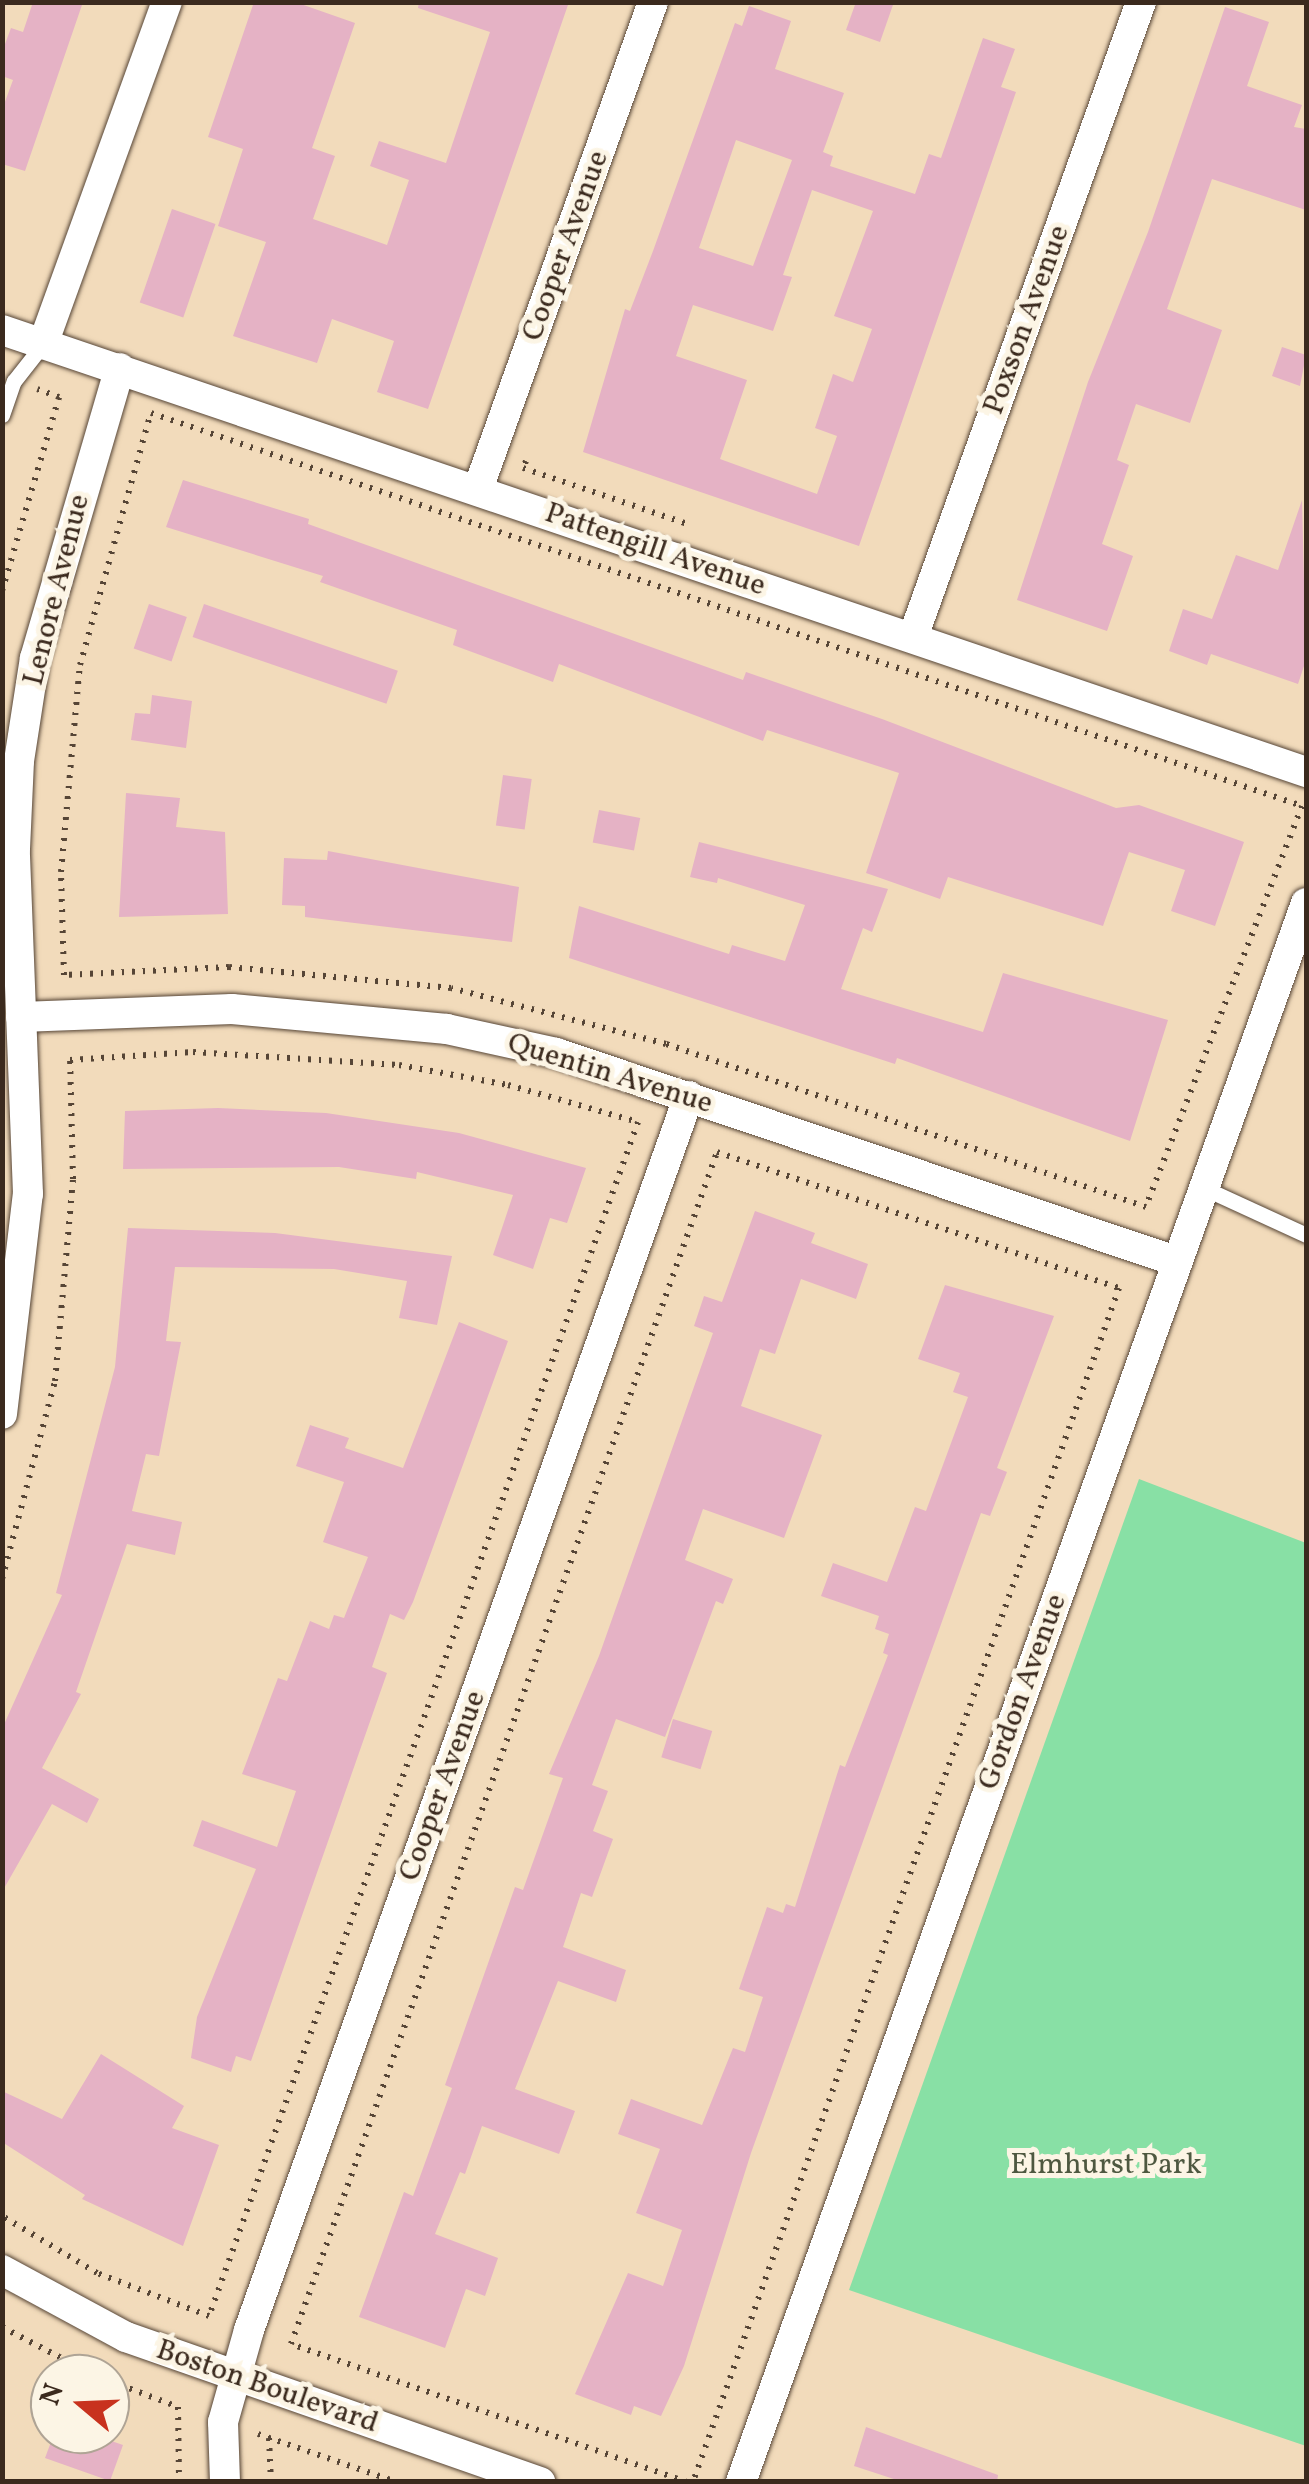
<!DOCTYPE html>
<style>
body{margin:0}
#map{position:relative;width:1309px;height:2484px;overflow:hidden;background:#f2dbbb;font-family:Vollkorn,serif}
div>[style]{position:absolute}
.green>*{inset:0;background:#88e0a5}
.building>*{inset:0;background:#e5b2c5;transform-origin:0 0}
.path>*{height:6px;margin-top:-3px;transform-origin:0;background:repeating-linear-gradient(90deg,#564536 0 2.5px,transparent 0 10.5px)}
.roads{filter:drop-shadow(0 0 2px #564536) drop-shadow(0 0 2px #564536)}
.service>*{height:15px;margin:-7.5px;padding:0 7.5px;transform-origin:7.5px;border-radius:7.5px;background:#fff}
.minor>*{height:30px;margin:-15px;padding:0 15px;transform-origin:15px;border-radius:15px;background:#fff}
span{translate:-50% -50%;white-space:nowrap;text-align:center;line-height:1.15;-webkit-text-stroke:10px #fcf5e5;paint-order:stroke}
.street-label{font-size:30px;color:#3b2a1e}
.park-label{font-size:30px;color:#4e5840}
.frame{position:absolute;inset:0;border:5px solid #3b2a1e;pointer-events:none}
.north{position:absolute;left:30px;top:2354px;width:100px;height:100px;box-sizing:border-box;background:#fcf5e5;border:2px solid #afa495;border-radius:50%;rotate:289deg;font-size:28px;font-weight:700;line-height:40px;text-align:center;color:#3b2a1e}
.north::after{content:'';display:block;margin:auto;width:35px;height:45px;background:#c8321e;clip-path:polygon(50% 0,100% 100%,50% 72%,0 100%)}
</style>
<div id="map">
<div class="green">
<div style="clip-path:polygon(1139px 1479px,1306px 1543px,1306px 2446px,849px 2290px)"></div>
</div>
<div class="building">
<div style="clip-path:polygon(33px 2px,83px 2px,25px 171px,2px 164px,2px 110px,13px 80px,2px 76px,2px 52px,11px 28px,23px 32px)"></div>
<div style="clip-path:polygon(254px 2px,295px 2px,355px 23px,312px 148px,335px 156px,313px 219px,387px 245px,409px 180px,370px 166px,379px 141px,446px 163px,490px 32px,418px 8px,419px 2px,569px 2px,428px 409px,377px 392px,394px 341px,332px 319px,317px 363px,233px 336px,266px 242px,218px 226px,243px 149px,208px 137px)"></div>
<div style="clip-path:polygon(856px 2px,894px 2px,880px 42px,846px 30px)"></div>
<div style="clip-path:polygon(evenodd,749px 6px,791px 21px,775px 69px,844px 93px,823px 152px,833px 156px,830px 166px,915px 194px,929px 154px,941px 158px,983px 38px,1015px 49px,1001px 87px,1016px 92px,859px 546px,583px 452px,625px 309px,630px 311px,653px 251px,735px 23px,742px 26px,749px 6px,736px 140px,792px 160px,753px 266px,699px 248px,736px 140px,749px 6px,812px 190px,873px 211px,834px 316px,872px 329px,853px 382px,833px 374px,815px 428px,837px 436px,817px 494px,720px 459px,747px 380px,676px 356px,693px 305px,773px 331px,792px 277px,783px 275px,812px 190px)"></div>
<div style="clip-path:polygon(1225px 7px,1269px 22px,1247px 86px,1302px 105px,1294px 127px,1306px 129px,1306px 210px,1212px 179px,1167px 309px,1222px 330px,1190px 423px,1136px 404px,1117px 460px,1129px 465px,1102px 544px,1133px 556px,1107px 631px,1017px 600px,1088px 382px,1148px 232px)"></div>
<div style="left:172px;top:209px;width:46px;height:99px;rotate:19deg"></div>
<div style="clip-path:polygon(1282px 347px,1306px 355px,1300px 386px,1272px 376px)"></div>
<div style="clip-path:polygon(183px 480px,309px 519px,308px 524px,743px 680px,746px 672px,882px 719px,1116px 808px,1139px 805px,1244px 842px,1215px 926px,1171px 911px,1185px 870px,1129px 852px,1103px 926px,948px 877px,940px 899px,866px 873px,899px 773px,767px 730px,763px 741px,559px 664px,553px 682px,453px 645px,457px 630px,320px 582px,323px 576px,166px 527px)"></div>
<div style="clip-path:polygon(1302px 500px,1306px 660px,1298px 684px,1211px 654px,1207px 665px,1169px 651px,1183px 609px,1212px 619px,1236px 555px,1278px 570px)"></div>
<div style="left:149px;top:604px;width:40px;height:47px;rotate:19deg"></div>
<div style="left:204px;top:604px;width:205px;height:35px;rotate:19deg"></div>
<div style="clip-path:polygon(152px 695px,192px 701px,186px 748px,131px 740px,135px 713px,150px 714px)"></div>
<div style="left:503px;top:775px;width:29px;height:51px;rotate:8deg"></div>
<div style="clip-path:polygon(126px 793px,180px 798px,176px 827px,225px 832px,228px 914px,119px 917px)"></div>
<div style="left:599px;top:810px;width:42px;height:33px;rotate:11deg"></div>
<div style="clip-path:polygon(699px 842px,888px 889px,872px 932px,863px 928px,841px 989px,983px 1032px,1003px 973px,1168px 1020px,1130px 1141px,897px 1058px,895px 1064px,569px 958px,579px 906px,729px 954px,732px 945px,785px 961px,805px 905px,718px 878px,717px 883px,690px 877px)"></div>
<div style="clip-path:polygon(328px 851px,519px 887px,512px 942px,305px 917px,305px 906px,282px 905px,284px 858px,327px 860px)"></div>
<div style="clip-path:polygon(218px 1108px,326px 1113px,459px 1133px,586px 1168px,567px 1223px,550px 1218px,533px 1269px,493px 1255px,513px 1195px,417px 1172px,416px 1179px,339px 1167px,123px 1169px,125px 1111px)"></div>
<div style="clip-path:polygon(755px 1211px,815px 1233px,811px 1243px,868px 1264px,856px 1299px,801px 1279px,775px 1354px,760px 1349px,741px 1406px,822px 1435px,784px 1538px,703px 1509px,685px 1560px,733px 1579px,723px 1604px,716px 1601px,665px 1737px,616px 1719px,592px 1785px,608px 1791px,593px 1831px,613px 1839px,592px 1897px,581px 1893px,563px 1947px,626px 1970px,616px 2002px,558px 1981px,515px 2089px,575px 2111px,559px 2154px,482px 2126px,465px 2174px,460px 2172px,435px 2234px,498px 2258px,485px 2296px,466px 2289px,445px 2348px,359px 2317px,404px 2192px,413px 2196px,452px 2088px,445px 2085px,515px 1887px,523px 1890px,563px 1778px,549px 1774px,599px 1656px,713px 1333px,694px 1326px,704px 1296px,722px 1302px)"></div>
<div style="clip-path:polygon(128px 1228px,275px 1233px,452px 1256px,437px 1325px,399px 1318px,407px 1281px,334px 1269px,175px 1267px,166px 1341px,181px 1342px,159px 1456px,146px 1454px,132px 1511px,182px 1522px,175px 1555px,127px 1544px,76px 1692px,81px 1694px,42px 1768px,99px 1799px,87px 1823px,52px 1804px,2px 1892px,2px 1729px,62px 1595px,56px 1593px,115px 1367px)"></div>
<div style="clip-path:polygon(945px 1285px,1054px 1316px,997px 1468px,1007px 1472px,990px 1516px,981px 1513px,751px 2153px,684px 2366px,661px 2416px,634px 2406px,631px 2415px,575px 2394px,628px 2273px,663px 2286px,682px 2230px,636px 2213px,660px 2149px,618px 2134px,631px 2099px,702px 2125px,733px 2048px,745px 2052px,763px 1997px,739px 1989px,767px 1907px,783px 1913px,786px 1904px,795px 1907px,840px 1765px,845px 1767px,888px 1655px,883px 1653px,889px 1634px,875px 1629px,879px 1616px,821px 1596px,833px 1563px,887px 1582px,915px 1507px,926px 1511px,968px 1397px,953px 1392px,960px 1373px,918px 1359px)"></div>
<div style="clip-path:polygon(459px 1322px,508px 1341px,413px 1602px,404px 1620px,390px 1614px,372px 1667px,387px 1673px,251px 2061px,236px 2056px,231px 2072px,191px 2058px,197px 2017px,256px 1869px,193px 1846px,202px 1820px,277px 1847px,296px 1791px,242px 1774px,278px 1678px,287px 1681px,310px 1621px,329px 1629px,334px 1615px,344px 1618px,368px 1557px,323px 1542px,344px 1482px,296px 1466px,310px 1425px,349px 1438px,345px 1448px,403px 1468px)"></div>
<div style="left:673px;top:1719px;width:41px;height:40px;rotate:17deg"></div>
<div style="clip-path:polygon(101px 2054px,184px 2106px,172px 2128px,219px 2145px,183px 2246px,82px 2199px,85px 2195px,2px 2142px,2px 2091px,62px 2119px)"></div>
<div style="clip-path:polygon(866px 2427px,998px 2475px,997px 2482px,903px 2482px,854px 2466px)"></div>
<div style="clip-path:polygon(54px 2434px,91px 2434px,123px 2445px,110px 2481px,45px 2458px)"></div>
</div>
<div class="path">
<div style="left:151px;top:413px;width:1216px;rotate:18.85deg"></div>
<div style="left:1302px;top:806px;width:430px;rotate:111.3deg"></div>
<div style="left:1146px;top:1207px;width:507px;rotate:-161.24deg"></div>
<div style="left:666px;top:1044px;width:222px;rotate:-165.4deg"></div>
<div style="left:451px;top:988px;width:223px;rotate:-174.6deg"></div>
<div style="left:229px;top:967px;width:165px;rotate:177.2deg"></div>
<div style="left:64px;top:975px;width:103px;rotate:-91.7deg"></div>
<div style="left:61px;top:872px;width:208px;rotate:-84.8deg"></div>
<div style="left:80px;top:665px;width:262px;rotate:-74.3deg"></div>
<div style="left:526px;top:461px;width:8px;rotate:113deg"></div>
<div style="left:523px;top:468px;width:171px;rotate:18.8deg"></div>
<div style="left:2px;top:591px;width:202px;rotate:-73.6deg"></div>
<div style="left:59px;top:397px;width:23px;rotate:-160deg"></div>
<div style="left:2px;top:1579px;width:205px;rotate:-75deg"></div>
<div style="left:55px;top:1381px;width:203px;rotate:-84.9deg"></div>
<div style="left:73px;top:1179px;width:119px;rotate:-91.4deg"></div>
<div style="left:70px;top:1060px;width:123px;rotate:-3.7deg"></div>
<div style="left:193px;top:1052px;width:206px;rotate:3.6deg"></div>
<div style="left:399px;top:1065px;width:111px;rotate:10.4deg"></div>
<div style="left:508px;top:1085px;width:135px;rotate:15.9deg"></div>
<div style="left:638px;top:1122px;width:1269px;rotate:109.76deg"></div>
<div style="left:209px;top:2316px;width:120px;rotate:-159deg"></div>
<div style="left:97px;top:2273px;width:111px;rotate:-149deg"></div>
<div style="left:2px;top:2327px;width:102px;rotate:27.6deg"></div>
<div style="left:110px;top:2381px;width:73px;rotate:20.9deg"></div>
<div style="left:178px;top:2407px;width:75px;rotate:89.2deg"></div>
<div style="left:258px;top:2434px;width:147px;rotate:19.1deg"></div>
<div style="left:269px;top:2438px;width:44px;rotate:87.4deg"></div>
<div style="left:687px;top:2482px;width:419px;rotate:-160.8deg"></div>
<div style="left:291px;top:2344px;width:1266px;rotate:-70.33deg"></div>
<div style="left:717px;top:1152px;width:424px;rotate:18.7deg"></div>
<div style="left:1119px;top:1288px;width:1268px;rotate:109.64deg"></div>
</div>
<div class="roads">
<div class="service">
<div style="left:2px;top:415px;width:36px;rotate:-71deg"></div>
<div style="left:14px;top:381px;width:47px;rotate:-51.9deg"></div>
<div style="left:1204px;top:1188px;width:112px;rotate:24.7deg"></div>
</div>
<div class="minor">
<div style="left:2px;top:330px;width:1377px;rotate:18.72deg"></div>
<div style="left:43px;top:344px;width:364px;rotate:-70.1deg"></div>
<div style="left:478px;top:489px;width:517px;rotate:-70.23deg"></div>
<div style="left:913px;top:637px;width:675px;rotate:-70.25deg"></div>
<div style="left:21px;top:1017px;width:211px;rotate:-2.2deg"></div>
<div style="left:232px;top:1009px;width:216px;rotate:5.3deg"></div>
<div style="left:447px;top:1029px;width:112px;rotate:12.4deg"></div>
<div style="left:556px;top:1053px;width:654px;rotate:18.55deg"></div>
<div style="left:2px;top:1414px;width:222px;rotate:-83.3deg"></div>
<div style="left:28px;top:1194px;width:345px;rotate:-92.2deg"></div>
<div style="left:15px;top:849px;width:88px;rotate:-87.4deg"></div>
<div style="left:19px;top:761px;width:104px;rotate:-81.2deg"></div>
<div style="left:35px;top:658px;width:302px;rotate:-73.7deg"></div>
<div style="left:2px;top:2270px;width:141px;rotate:28.4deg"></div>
<div style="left:126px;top:2337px;width:439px;rotate:19.3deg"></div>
<div style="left:225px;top:2482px;width:60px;rotate:-91.9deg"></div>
<div style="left:223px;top:2422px;width:96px;rotate:-74.2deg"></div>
<div style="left:249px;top:2330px;width:1310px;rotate:-70.38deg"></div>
<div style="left:741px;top:2482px;width:1677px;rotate:-70.31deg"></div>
</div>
</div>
<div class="street-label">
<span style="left:566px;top:246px;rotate:-70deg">Cooper Avenue</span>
<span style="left:1027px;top:320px;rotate:-70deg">Poxson Avenue</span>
<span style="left:655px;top:550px;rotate:19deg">Pattengill Avenue</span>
<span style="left:57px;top:590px;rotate:-76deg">Lenore Avenue</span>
<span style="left:610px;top:1074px;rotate:17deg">Quentin Avenue</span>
<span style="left:1023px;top:1692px;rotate:-70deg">Gordon Avenue</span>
<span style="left:443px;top:1786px;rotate:-70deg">Cooper Avenue</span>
<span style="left:267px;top:2387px;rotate:19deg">Boston Boulevard</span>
</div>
<div class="park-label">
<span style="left:1106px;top:2165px">Elmhurst Park</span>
</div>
<div class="frame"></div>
<div class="north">N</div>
</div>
